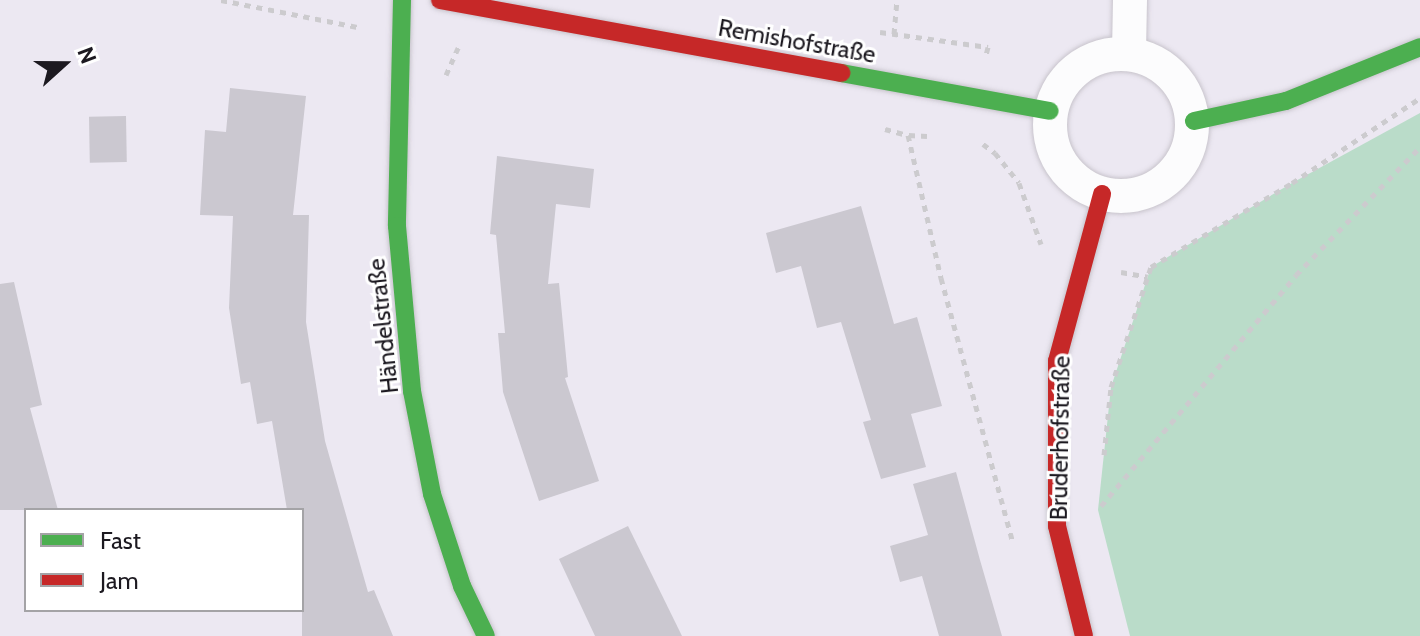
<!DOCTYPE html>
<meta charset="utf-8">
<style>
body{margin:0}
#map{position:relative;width:1420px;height:636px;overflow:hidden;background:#ece8f2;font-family:Cabin,sans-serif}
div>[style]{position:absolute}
.green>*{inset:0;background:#badcc9}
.building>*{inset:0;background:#cbc8d0;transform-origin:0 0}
.path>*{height:5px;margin-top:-2.5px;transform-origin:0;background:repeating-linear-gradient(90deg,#cccbce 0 6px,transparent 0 12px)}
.roads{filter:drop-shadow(0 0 2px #c8c4cc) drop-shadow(0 0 2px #c8c4cc)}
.street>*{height:34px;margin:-17px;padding:0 17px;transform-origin:17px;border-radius:17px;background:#fcfcfd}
.street>.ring{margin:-17px;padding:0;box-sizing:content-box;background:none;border:34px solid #fcfcfd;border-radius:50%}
.fast>*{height:18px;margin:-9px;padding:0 9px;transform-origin:9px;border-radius:9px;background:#4caf50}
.jam>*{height:18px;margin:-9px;padding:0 9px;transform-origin:9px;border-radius:9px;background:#c62828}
span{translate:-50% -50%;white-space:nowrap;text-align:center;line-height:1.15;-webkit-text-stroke:6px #fff;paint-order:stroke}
.street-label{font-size:24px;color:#1c1920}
.legend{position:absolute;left:24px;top:508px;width:280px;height:104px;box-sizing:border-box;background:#fff;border:2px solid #a4a3a6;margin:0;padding:10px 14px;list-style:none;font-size:24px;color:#1c1920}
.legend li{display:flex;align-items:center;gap:16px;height:40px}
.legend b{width:40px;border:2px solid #a4a3a6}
.north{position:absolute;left:24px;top:24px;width:80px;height:80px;-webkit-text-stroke:6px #fff;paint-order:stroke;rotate:69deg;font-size:22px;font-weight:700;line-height:32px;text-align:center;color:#1c1920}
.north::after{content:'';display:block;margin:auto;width:28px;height:36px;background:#1c1920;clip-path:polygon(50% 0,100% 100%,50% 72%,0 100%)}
</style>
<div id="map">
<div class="green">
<div style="clip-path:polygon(1420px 113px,1420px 636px,1130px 636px,1098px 510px,1111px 387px,1151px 267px,1292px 183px)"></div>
</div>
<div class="building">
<div style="clip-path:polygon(230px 88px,306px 96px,293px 215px,309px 215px,306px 322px,325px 441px,368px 592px,374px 590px,393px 636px,302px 636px,302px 510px,287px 510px,272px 421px,257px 424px,250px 382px,241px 384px,229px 308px,233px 216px,200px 215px,205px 130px,226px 132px)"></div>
<div style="left:126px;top:116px;width:46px;height:37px;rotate:89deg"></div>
<div style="clip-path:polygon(497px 156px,594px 169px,590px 208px,556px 204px,548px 284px,559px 283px,568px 377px,565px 378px,599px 481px,539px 501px,503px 392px,498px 333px,505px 333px,496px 235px,490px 234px)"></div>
<div style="clip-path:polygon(861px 206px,894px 324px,917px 317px,942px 406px,911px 414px,926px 467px,881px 479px,863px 422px,871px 420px,841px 322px,817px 328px,801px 266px,776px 273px,766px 233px)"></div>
<div style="clip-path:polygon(14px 282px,42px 405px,30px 408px,58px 510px,0 510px,0 284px)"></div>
<div style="clip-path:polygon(956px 472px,980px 560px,1002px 636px,939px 636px,922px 576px,900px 582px,890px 546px,928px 535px,913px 484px)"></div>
<div style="clip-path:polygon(628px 526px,682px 636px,595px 636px,559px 559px)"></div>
</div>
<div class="path">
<div style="left:221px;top:0;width:139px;rotate:11.2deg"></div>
<div style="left:880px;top:32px;width:109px;rotate:7.9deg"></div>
<div style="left:988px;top:47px;width:8px;rotate:104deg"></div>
<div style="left:894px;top:34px;width:34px;rotate:-85deg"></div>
<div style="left:446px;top:75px;width:30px;rotate:-66deg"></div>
<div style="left:885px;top:129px;width:24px;rotate:15deg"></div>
<div style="left:927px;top:136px;width:19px;rotate:-177deg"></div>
<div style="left:908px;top:135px;width:147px;rotate:77deg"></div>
<div style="left:941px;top:278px;width:271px;rotate:74.8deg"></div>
<div style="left:983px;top:144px;width:15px;rotate:37deg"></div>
<div style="left:995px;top:153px;width:38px;rotate:51deg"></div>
<div style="left:1019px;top:183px;width:65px;rotate:70.2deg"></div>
<div style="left:1121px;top:272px;width:27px;rotate:10deg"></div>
<div style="left:1104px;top:455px;width:68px;rotate:-84.1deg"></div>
<div style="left:1111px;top:387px;width:126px;rotate:-71.6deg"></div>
<div style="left:1151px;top:267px;width:164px;rotate:-30.8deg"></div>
<div style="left:1292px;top:183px;width:154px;rotate:-33.6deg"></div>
<div style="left:1101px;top:506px;width:302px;rotate:-49.8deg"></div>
<div style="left:1296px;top:275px;width:178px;rotate:-45.9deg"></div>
</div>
<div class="roads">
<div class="street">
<div style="left:1129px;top:52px;width:52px;rotate:-88.9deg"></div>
<div class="ring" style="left:1050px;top:54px;width:108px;height:108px"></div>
</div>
<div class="fast">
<div style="left:402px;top:0;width:226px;rotate:91.3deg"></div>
<div style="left:397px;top:226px;width:166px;rotate:84.8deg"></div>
<div style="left:412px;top:391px;width:105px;rotate:79deg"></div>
<div style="left:432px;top:494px;width:97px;rotate:71.9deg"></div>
<div style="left:462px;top:586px;width:55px;rotate:64.4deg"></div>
<div style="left:841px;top:73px;width:212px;rotate:10.3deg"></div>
<div style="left:1194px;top:121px;width:94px;rotate:-12.3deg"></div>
<div style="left:1286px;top:101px;width:144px;rotate:-21.9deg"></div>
</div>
<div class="jam">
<div style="left:440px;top:0;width:408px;rotate:10.3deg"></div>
<div style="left:1084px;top:636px;width:113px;rotate:-103.8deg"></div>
<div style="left:1057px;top:526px;width:165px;rotate:-90deg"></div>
<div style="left:1057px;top:361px;width:173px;rotate:-74.9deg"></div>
</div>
</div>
<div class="street-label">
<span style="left:797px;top:41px;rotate:10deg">Remishofstraße</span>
<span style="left:383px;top:326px;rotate:-96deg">Händelstraße</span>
<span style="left:1060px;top:438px;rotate:-89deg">Bruderhofstraße</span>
</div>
<ul class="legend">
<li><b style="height:10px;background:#4caf50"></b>Fast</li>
<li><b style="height:10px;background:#c62828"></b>Jam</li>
</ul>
<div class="north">N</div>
</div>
